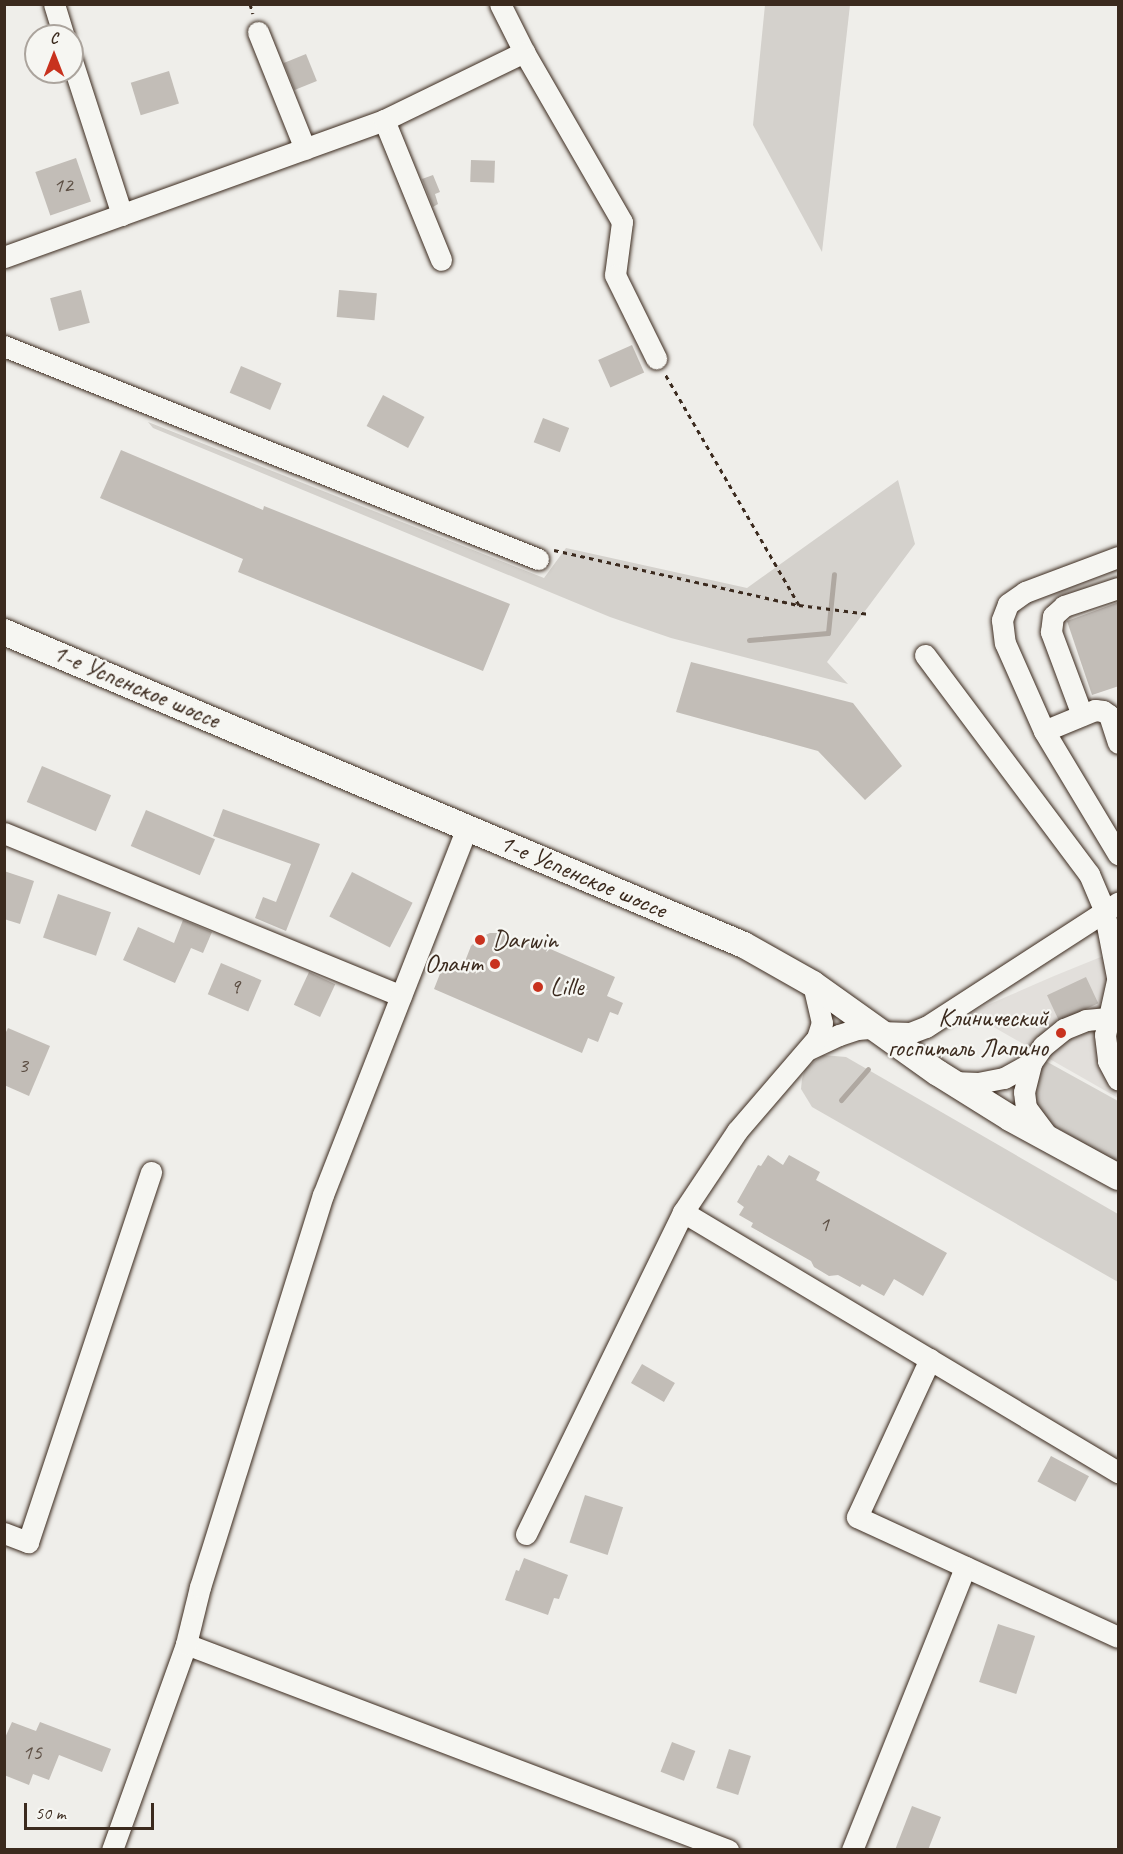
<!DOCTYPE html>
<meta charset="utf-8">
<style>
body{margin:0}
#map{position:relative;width:1123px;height:1854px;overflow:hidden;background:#efeeea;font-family:Caveat,sans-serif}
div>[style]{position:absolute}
.built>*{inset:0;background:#e2dfdb}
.green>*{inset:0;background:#d4d1cc}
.stream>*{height:5px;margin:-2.5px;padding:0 2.5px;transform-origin:2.5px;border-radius:2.5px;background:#afa8a1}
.building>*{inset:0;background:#c2bdb7;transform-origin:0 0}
.path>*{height:3px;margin-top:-1.5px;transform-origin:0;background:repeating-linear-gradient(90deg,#3b2a1e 0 4.5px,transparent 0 9px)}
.roads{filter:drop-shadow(0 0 2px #3b2a1e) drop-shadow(0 0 2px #3b2a1e)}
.minor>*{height:21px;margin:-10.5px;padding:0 10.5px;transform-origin:10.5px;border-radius:10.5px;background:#f6f6f2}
.major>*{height:26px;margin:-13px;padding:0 13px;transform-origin:13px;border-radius:13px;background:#f6f6f2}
.dots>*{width:16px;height:16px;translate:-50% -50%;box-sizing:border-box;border:3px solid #f6f6f2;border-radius:50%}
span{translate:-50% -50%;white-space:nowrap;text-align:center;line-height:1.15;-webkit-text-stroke:4.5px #f6f6f2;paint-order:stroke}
.number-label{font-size:22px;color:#5d4f44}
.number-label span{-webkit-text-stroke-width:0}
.street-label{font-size:26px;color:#3b2a1e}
.poi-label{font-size:26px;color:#3b2a1e}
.left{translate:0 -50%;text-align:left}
.right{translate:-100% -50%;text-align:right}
.frame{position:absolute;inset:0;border:6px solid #3b2a1e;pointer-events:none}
.north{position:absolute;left:24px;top:24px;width:60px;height:60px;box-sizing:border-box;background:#f6f6f2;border:2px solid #aba49d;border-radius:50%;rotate:0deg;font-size:16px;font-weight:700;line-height:24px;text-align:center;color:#3b2a1e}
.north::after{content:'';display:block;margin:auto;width:21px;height:27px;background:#c8321e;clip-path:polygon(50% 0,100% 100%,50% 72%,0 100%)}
.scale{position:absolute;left:24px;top:1803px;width:130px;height:27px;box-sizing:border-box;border:3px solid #3b2a1e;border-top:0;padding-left:8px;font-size:18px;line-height:21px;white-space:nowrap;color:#3b2a1e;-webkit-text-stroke:4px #f6f6f2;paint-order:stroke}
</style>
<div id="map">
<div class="built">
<div style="clip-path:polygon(1118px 950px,1118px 1098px,969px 1013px,1054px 976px)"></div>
</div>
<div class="green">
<div style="clip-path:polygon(765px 5px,850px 5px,822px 252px,753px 125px)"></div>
<div style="clip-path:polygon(148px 422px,544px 578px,566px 548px,747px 588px,898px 480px,915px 544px,827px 662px,848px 684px,671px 638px,610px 617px,153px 428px)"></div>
<div style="clip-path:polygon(823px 1055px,846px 1057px,1118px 1214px,1118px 1282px,812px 1107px,801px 1089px,802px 1079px,805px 1069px)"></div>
<div style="clip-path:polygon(1042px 1059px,1118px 1101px,1118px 1163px,1045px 1121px,1032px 1097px)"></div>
</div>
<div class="stream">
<div style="left:749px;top:640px;width:79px;rotate:-5.1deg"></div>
<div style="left:828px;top:633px;width:59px;rotate:-84.2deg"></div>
<div style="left:841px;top:1100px;width:41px;rotate:-48.9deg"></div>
</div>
<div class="building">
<div style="left:306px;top:54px;width:29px;height:24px;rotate:68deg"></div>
<div style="left:169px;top:71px;width:34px;height:40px;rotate:73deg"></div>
<div style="left:76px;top:158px;width:46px;height:43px;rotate:71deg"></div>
<div style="left:471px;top:160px;width:24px;height:22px;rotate:2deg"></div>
<div style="clip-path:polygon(433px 175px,440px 192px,435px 194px,438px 204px,433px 207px,422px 179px)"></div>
<div style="left:81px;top:290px;width:34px;height:32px;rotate:75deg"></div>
<div style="left:339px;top:290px;width:38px;height:27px;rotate:5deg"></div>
<div style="left:632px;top:345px;width:30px;height:37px;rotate:66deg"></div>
<div style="left:241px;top:366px;width:44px;height:29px;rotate:23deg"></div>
<div style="left:383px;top:395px;width:47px;height:35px;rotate:28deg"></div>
<div style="left:543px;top:418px;width:28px;height:26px;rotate:21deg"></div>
<div style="clip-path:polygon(121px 450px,263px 510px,264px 506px,510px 604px,483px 671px,238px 572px,243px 559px,100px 498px)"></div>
<div style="clip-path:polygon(1119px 602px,1119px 686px,1092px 695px,1067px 621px)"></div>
<div style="clip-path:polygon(691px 662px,853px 703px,902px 766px,865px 800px,818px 751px,676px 712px)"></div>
<div style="left:42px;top:766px;width:75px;height:39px;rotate:23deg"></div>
<div style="clip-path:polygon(223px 809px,320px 844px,286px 931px,255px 918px,263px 897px,276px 902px,291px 864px,213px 836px)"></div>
<div style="left:146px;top:810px;width:75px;height:39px;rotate:23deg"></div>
<div style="clip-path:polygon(4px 871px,34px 881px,20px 924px,4px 919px)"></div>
<div style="left:352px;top:872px;width:68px;height:50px;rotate:27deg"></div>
<div style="left:58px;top:894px;width:56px;height:46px;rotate:19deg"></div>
<div style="clip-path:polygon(183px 920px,212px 932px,203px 953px,191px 948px,175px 983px,123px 960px,138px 927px,174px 943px)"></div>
<div style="clip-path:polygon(490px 933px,503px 933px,520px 942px,525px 938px,615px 977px,607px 996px,623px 1003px,618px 1015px,610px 1012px,598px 1042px,588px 1038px,582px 1053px,434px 989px,445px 961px,462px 969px,471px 946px,479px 938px)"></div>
<div style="left:221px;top:963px;width:44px;height:34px;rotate:23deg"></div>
<div style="left:309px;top:972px;width:29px;height:36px;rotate:25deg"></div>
<div style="left:1086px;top:977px;width:29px;height:43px;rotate:65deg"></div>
<div style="clip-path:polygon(8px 1028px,50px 1046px,29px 1096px,4px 1085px,4px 1036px)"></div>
<div style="clip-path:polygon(768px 1155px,783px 1165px,789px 1155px,820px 1172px,816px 1180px,947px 1253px,923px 1296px,894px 1279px,884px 1296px,862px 1284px,860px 1287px,838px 1275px,829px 1276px,814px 1267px,811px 1261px,751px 1227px,753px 1223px,739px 1215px,744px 1207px,737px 1202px,758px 1165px,761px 1166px)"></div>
<div style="left:642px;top:1364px;width:38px;height:22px;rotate:30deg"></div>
<div style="left:1051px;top:1456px;width:43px;height:29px;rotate:28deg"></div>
<div style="left:585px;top:1495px;width:40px;height:50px;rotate:18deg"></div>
<div style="clip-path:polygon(524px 1558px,568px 1575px,559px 1599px,554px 1598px,548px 1615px,505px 1600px,516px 1570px,519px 1571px)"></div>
<div style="left:998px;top:1624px;width:39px;height:61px;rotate:18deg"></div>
<div style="clip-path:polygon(12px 1722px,36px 1731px,40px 1722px,111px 1749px,102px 1772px,59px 1755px,49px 1780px,33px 1774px,29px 1785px,4px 1775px,4px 1740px)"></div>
<div style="left:672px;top:1742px;width:25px;height:32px;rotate:21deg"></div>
<div style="left:729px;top:1749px;width:23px;height:41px;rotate:18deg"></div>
<div style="clip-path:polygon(912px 1806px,941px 1817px,928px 1850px,895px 1850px)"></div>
</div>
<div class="path">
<div style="left:250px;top:4px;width:10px;rotate:73deg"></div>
<div style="left:554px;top:550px;width:251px;rotate:12.7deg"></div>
<div style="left:799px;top:605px;width:267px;rotate:-120.1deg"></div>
<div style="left:799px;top:605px;width:71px;rotate:7.3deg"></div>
</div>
<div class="roads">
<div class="minor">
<div style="left:54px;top:4px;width:34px;rotate:73deg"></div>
<div style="left:500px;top:4px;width:54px;rotate:63.4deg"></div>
<div style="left:524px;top:52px;width:196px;rotate:60deg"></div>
<div style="left:622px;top:222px;width:53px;rotate:97.5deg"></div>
<div style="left:615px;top:275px;width:93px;rotate:63.7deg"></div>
<div style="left:258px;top:32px;width:126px;rotate:68.1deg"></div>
<div style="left:72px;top:61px;width:162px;rotate:72deg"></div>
<div style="left:384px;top:120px;width:151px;rotate:67.8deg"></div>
<div style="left:4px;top:257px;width:404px;rotate:-19.8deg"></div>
<div style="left:384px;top:120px;width:156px;rotate:-25.9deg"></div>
<div style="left:4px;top:346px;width:575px;rotate:21.75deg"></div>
<div style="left:1118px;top:557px;width:99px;rotate:159.4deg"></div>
<div style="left:1025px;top:592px;width:21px;rotate:145deg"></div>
<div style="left:1008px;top:604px;width:17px;rotate:111deg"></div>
<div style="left:1002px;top:620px;width:23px;rotate:83deg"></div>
<div style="left:1005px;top:643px;width:96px;rotate:66.1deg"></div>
<div style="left:1044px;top:731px;width:144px;rotate:59deg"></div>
<div style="left:925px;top:655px;width:274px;rotate:53.2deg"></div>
<div style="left:1089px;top:874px;width:39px;rotate:67deg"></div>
<div style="left:1104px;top:910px;width:68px;rotate:79deg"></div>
<div style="left:1082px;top:715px;width:89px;rotate:-110.5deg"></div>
<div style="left:1051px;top:632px;width:16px;rotate:-83deg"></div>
<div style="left:1053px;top:616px;width:15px;rotate:-42deg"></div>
<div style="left:1064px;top:606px;width:57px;rotate:-18.4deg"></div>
<div style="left:1044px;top:731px;width:55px;rotate:-22.4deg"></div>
<div style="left:1095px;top:710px;width:8px;rotate:7deg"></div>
<div style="left:1103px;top:711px;width:7px;rotate:34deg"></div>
<div style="left:1109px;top:715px;width:29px;rotate:72deg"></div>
<div style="left:4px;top:833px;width:429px;rotate:22.3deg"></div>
<div style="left:1118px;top:976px;width:60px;rotate:102.4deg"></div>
<div style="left:1105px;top:1035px;width:26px;rotate:83deg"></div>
<div style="left:1108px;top:1061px;width:21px;rotate:62deg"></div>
<div style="left:879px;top:1032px;width:31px;rotate:2deg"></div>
<div style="left:910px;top:1033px;width:17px;rotate:-21deg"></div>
<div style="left:926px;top:1027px;width:229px;rotate:-32.9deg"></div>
<div style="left:809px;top:1049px;width:33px;rotate:-25deg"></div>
<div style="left:839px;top:1035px;width:19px;rotate:-18deg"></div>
<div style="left:857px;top:1029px;width:16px;rotate:-4deg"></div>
<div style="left:953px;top:1082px;width:25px;rotate:2deg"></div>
<div style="left:978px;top:1083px;width:26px;rotate:-11deg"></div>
<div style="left:1004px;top:1078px;width:31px;rotate:-29deg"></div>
<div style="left:1049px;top:1138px;width:38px;rotate:-127deg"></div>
<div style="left:1026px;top:1108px;width:16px;rotate:-97deg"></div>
<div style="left:1024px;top:1092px;width:30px;rotate:-76deg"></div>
<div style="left:1031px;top:1063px;width:21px;rotate:-55deg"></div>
<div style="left:1043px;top:1046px;width:27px;rotate:-39deg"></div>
<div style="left:1064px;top:1029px;width:24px;rotate:-22deg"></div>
<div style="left:1086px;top:1020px;width:22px;rotate:-5deg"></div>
<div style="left:683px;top:1212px;width:507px;rotate:30.87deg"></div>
<div style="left:930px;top:1359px;width:174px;rotate:114.8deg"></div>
<div style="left:857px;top:1517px;width:287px;rotate:24.7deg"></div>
<div style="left:4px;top:1533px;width:26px;rotate:21deg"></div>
<div style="left:28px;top:1542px;width:390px;rotate:-71.6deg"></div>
<div style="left:526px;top:1534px;width:358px;rotate:-64deg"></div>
<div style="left:683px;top:1212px;width:97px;rotate:-56.3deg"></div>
<div style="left:737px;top:1131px;width:123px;rotate:-49.3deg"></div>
<div style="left:817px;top:1038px;width:16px;rotate:-72deg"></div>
<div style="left:822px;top:1023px;width:40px;rotate:-103deg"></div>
<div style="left:186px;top:1644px;width:580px;rotate:20.81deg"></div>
<div style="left:112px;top:1850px;width:219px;rotate:-70.2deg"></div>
<div style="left:186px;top:1644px;width:59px;rotate:-76.2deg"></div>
<div style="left:200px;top:1587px;width:411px;rotate:-72.6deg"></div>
<div style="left:323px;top:1195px;width:394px;rotate:-68.6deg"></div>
<div style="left:852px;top:1850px;width:305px;rotate:-68.2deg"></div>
</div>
<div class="major">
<div style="left:4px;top:632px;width:803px;rotate:22.93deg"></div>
<div style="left:744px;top:945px;width:79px;rotate:29.5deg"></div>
<div style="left:813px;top:984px;width:153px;rotate:35.5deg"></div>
<div style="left:938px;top:1073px;width:85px;rotate:32deg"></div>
<div style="left:1010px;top:1118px;width:123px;rotate:28.6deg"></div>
</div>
</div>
<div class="dots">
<div style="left:480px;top:940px;background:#c8321e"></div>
<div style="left:495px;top:964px;background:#c8321e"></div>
<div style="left:538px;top:987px;background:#c8321e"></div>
<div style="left:1061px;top:1033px;background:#c8321e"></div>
</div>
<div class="number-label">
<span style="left:63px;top:186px">12</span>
<span style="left:235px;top:987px">9</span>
<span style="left:23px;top:1066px">3</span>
<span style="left:824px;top:1225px">1</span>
<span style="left:32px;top:1753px">15</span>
</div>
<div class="street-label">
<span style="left:136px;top:686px;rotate:23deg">1-е Успенское шоссе</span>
<span style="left:583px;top:876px;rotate:23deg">1-е Успенское шоссе</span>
</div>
<div class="poi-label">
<span class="left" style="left:492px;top:940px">Darwin</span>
<span class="right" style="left:483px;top:964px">Олант</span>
<span class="left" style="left:550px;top:987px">Lille</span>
<span class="right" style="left:1048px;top:1033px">Клинический<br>госпиталь Лапино</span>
</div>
<div class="frame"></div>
<div class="north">С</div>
<div class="scale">50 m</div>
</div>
